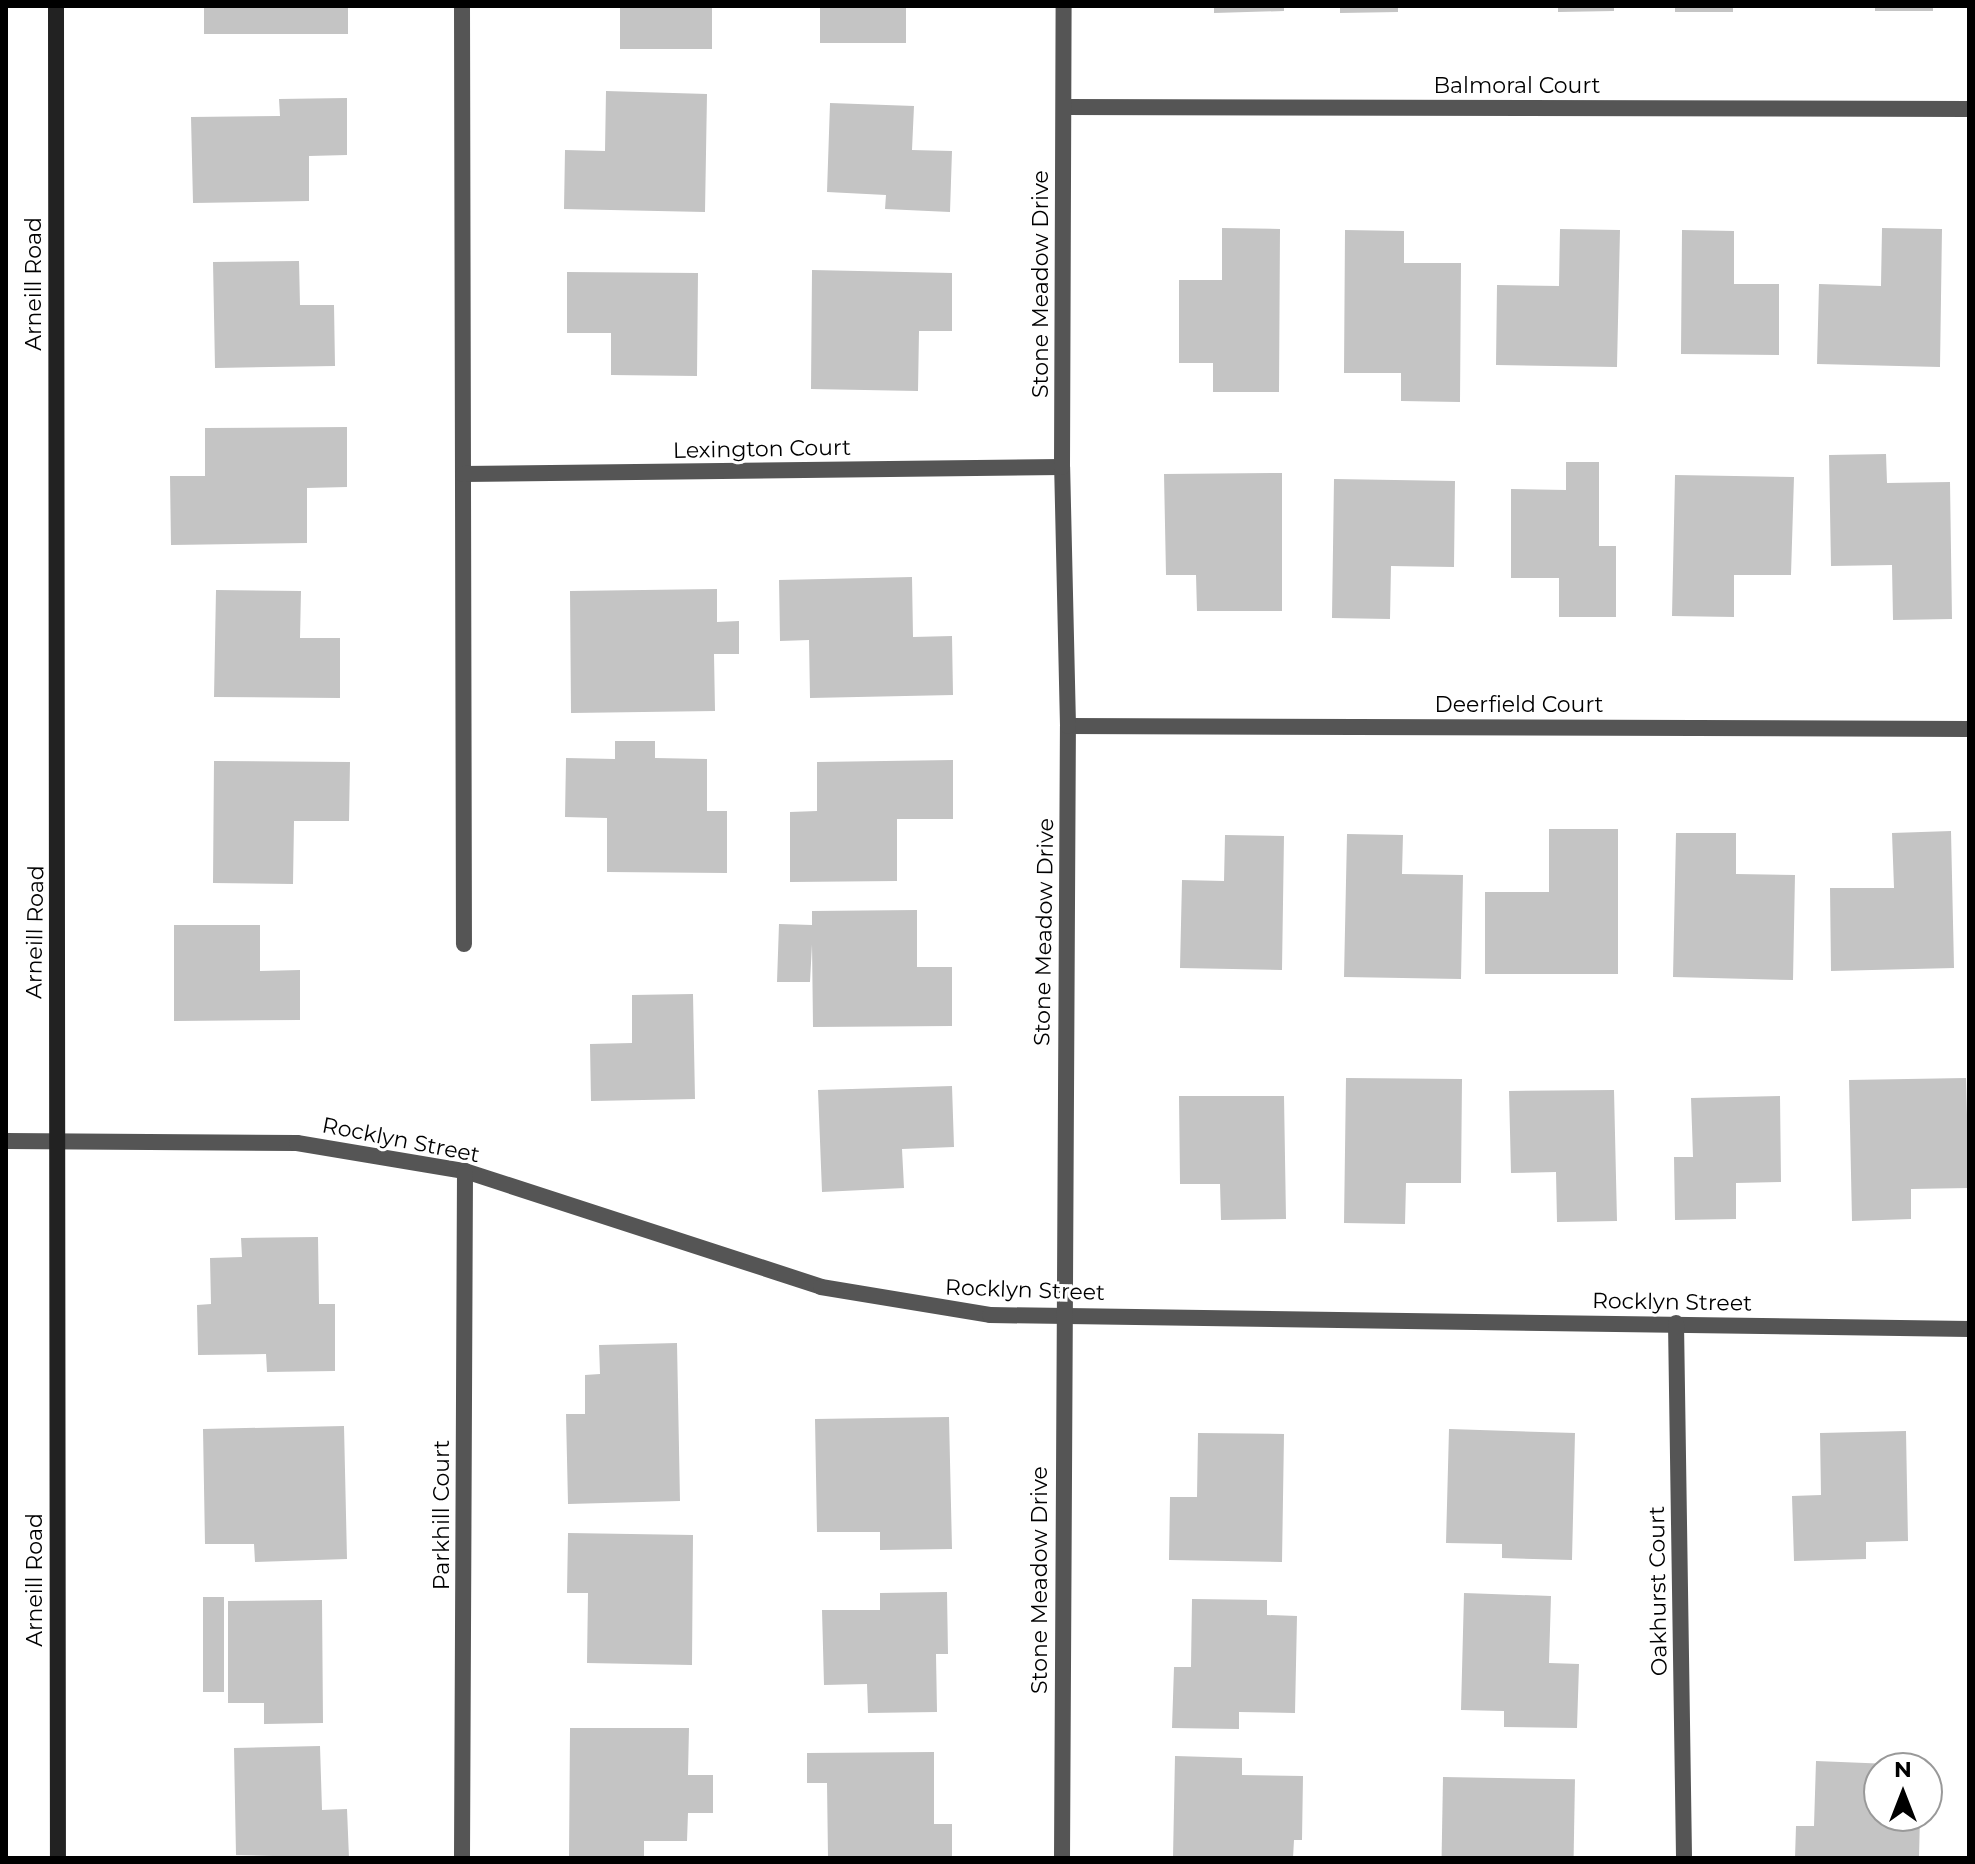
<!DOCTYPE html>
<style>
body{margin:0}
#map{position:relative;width:1975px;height:1864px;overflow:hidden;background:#fff;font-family:Montserrat,sans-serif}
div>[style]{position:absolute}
.building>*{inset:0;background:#c4c4c4;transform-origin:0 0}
.street>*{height:16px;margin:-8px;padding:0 8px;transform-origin:8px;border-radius:8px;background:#555}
.secondary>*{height:16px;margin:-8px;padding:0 8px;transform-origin:8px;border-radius:8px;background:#222}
span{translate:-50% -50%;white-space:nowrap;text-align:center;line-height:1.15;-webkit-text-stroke:6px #fff;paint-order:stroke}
.street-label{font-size:22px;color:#000}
.frame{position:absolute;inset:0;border:8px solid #000;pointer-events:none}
.north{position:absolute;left:1863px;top:1752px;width:80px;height:80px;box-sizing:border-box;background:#fff;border:2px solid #999;border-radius:50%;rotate:0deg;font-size:22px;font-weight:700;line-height:32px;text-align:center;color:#000}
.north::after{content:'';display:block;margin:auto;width:28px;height:36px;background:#000;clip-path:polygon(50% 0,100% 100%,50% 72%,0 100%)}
</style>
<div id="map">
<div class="building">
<div style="left:204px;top:6px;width:144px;height:28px"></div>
<div style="left:620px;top:6px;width:92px;height:43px"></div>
<div style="left:820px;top:6px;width:86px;height:37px"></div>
<div style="clip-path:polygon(1214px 6px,1284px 6px,1284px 11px,1214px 13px)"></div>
<div style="clip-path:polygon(1340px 6px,1398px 6px,1398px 12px,1340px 13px)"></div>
<div style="clip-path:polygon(1558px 6px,1614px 6px,1614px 11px,1558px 12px)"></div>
<div style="left:1675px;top:6px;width:58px;height:6px"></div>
<div style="left:1875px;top:6px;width:58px;height:5px"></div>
<div style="clip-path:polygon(606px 91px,707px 94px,705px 212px,564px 209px,565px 150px,605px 151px)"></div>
<div style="clip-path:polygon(347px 98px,347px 155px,309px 156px,309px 201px,193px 203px,191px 117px,280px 116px,279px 99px)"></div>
<div style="clip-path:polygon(830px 103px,914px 106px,912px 150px,952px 151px,950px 212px,885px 209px,886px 195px,827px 192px)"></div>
<div style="clip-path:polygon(1222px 228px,1280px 229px,1279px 392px,1213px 392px,1213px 363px,1179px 363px,1179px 280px,1222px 280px)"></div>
<div style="clip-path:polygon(1882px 228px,1942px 229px,1940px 367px,1817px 364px,1819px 284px,1881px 286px)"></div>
<div style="clip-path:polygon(1560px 229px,1620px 230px,1617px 367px,1496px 365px,1497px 285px,1559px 286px)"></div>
<div style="clip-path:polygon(1345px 230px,1404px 231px,1404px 263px,1461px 263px,1460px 402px,1401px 401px,1401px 373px,1344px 373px)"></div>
<div style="clip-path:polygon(1682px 230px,1734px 231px,1734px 284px,1779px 284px,1779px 355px,1681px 354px)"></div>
<div style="clip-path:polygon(299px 261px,300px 305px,334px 305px,335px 366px,215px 368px,213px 262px)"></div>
<div style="clip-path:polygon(812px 270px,952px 273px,952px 331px,919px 331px,918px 391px,811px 389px)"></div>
<div style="clip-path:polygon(567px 272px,698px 273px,697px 376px,611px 375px,611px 333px,567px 333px)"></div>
<div style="clip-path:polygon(347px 427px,347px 487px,307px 488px,307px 543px,171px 545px,170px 476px,205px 476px,205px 428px)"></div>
<div style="clip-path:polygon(1886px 454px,1887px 483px,1950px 482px,1952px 619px,1893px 620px,1892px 565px,1831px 566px,1829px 455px)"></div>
<div style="clip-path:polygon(1566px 462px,1599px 462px,1599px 546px,1616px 546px,1616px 617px,1559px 617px,1559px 578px,1511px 578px,1511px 489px,1566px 490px)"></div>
<div style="clip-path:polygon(1282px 473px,1282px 611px,1197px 611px,1196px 575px,1166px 575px,1164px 474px)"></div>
<div style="clip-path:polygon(1675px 475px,1794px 477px,1791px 575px,1734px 575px,1734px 617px,1672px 616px)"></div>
<div style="clip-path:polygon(1334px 479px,1455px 481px,1454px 567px,1391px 566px,1390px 619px,1332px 618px)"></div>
<div style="clip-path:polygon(912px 577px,913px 637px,952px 636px,953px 695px,810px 698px,809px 640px,780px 641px,779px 580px)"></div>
<div style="clip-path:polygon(717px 589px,717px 622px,739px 621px,739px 654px,714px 654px,715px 711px,571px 713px,570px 591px)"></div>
<div style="clip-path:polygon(216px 590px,301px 591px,300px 638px,340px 638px,340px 698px,214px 697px)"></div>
<div style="clip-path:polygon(615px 741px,655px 741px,655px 758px,707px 759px,707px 811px,727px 811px,727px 873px,607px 872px,607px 818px,565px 817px,566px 758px,615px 759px)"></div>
<div style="clip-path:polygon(953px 760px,953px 819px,897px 819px,897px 881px,790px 882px,790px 812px,817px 811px,817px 762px)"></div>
<div style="clip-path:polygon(214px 761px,350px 762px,349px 821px,294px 821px,293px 884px,213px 883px)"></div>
<div style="clip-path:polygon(1549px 829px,1618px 829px,1618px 974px,1485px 974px,1485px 892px,1549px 892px)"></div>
<div style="clip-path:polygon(1951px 831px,1954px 968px,1831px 971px,1830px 888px,1894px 888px,1892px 833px)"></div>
<div style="clip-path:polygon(1676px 833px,1736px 833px,1736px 874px,1795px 875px,1793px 980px,1673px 977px)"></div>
<div style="clip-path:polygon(1347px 834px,1403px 835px,1402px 874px,1463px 875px,1461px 979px,1344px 977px)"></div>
<div style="clip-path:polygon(1225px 835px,1284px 836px,1282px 970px,1180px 968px,1182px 880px,1224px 881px)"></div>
<div style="clip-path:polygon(917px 910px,917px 967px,952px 967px,952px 1026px,813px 1027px,812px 944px,810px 982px,777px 982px,779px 924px,812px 925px,812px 911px)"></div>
<div style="clip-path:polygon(174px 925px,260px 925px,260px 971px,300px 970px,300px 1020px,174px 1021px)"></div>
<div style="clip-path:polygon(693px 994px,695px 1099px,591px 1101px,590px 1044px,632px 1043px,632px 995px)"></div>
<div style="clip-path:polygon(1346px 1078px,1462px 1079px,1461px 1183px,1406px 1183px,1405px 1224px,1344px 1223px)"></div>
<div style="clip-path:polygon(1966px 1078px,1969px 1188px,1911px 1189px,1911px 1219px,1852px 1221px,1849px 1080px)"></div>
<div style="clip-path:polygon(952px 1086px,954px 1147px,902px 1149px,904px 1188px,822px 1192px,818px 1090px)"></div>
<div style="clip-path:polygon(1614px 1090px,1617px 1221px,1557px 1222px,1556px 1172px,1511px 1173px,1509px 1091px)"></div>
<div style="clip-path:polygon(1179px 1096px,1284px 1096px,1286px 1219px,1221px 1220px,1220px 1184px,1180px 1184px)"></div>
<div style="clip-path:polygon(1780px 1096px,1781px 1182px,1736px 1183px,1736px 1219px,1675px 1220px,1674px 1157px,1693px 1157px,1691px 1098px)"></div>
<div style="clip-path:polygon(318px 1237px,319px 1304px,335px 1304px,335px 1371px,267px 1372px,266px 1354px,198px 1355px,197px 1305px,211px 1304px,210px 1258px,242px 1257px,241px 1238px)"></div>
<div style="clip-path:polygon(677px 1343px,680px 1501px,568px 1504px,566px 1414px,585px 1414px,585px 1375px,600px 1374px,599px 1345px)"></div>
<div style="clip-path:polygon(949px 1417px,952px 1549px,880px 1550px,880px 1532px,817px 1532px,815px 1419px)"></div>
<div style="clip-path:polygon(344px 1426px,347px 1559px,255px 1562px,254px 1544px,205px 1544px,203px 1429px)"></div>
<div style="clip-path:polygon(1449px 1429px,1575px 1433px,1572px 1560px,1502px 1558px,1502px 1544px,1446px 1543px)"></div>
<div style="clip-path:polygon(1906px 1431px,1908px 1541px,1866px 1542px,1866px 1559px,1794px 1561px,1792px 1496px,1821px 1495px,1820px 1433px)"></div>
<div style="clip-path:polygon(1198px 1433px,1284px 1434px,1282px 1562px,1169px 1560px,1170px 1497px,1197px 1497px)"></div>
<div style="clip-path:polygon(568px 1533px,693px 1535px,692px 1665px,587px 1663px,588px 1593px,567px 1593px)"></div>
<div style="clip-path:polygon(947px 1592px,948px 1654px,936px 1654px,937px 1712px,868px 1713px,867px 1684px,824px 1685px,822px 1610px,880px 1610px,880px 1593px)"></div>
<div style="clip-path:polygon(1464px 1593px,1551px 1596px,1549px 1663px,1579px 1664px,1577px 1728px,1504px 1727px,1504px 1711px,1461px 1710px)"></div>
<div style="left:203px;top:1597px;width:21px;height:95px"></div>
<div style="clip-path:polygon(1192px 1599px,1267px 1600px,1267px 1615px,1297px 1616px,1295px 1713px,1239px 1712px,1239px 1729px,1172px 1728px,1174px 1667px,1191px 1667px)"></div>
<div style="clip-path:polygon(322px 1600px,323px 1723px,264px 1724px,264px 1703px,228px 1703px,228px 1601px)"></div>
<div style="clip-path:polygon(570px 1728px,689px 1728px,688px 1775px,713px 1775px,713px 1813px,688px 1813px,687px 1841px,644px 1841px,644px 1858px,569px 1857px)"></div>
<div style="clip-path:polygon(320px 1746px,322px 1810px,347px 1809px,349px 1858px,236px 1855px,234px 1748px)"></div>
<div style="clip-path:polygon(934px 1752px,934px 1824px,952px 1824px,952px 1858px,828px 1858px,827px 1783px,807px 1783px,807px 1753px)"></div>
<div style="clip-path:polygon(1175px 1756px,1242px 1758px,1242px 1775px,1303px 1776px,1302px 1840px,1294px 1840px,1293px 1858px,1173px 1858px)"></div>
<div style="clip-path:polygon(1816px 1761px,1890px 1764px,1890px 1768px,1879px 1768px,1879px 1816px,1920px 1816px,1919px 1858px,1795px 1858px,1796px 1826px,1814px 1826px)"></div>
<div style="left:1443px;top:1777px;width:132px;height:81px;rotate:1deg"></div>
</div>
<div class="street">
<div style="left:462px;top:6px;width:938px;rotate:89.88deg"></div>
<div style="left:1064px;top:107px;width:905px;rotate:0.13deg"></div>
<div style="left:463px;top:474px;width:599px;rotate:-0.67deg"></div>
<div style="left:1068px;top:726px;width:901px;rotate:0.19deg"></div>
<div style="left:6px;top:1141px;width:291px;rotate:0.4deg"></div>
<div style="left:297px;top:1143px;width:170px;rotate:9.5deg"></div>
<div style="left:465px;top:1171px;width:374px;rotate:18deg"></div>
<div style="left:821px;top:1287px;width:171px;rotate:9.4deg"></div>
<div style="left:990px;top:1315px;width:979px;rotate:0.82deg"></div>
<div style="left:1676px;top:1323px;width:535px;rotate:89.14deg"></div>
<div style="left:462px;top:1858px;width:687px;rotate:-89.75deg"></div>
<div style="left:1062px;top:1858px;width:1132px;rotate:-89.7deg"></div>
<div style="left:1068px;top:726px;width:259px;rotate:-91.3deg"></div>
<div style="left:1062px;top:467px;width:461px;rotate:-89.8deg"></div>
</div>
<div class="secondary">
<div style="left:56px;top:6px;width:1852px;rotate:89.94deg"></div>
</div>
<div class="street-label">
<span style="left:1517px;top:86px">Balmoral Court</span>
<span style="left:34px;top:284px;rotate:-90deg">Arneill Road</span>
<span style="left:1041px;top:284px;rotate:-90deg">Stone Meadow Drive</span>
<span style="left:762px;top:449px;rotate:-1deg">Lexington Court</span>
<span style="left:1519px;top:705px">Deerfield Court</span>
<span style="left:35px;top:932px;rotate:-89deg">Arneill Road</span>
<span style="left:1044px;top:932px;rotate:-89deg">Stone Meadow Drive</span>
<span style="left:401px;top:1140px;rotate:11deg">Rocklyn Street</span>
<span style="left:1025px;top:1290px;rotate:2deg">Rocklyn Street</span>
<span style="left:1672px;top:1302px;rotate:1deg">Rocklyn Street</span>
<span style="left:442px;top:1515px;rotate:-90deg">Parkhill Court</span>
<span style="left:35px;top:1580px;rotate:-90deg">Arneill Road</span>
<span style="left:1040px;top:1580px;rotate:-90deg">Stone Meadow Drive</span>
<span style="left:1658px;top:1591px;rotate:-91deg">Oakhurst Court</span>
</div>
<div class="frame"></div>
<div class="north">N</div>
</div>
